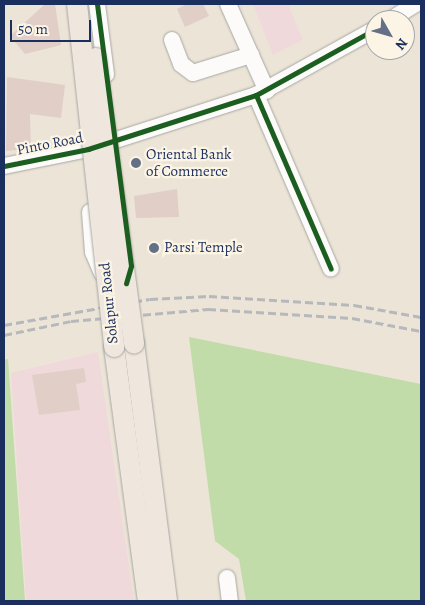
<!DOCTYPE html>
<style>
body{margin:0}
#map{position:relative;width:425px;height:605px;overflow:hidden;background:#ece5d7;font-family:Alegreya,serif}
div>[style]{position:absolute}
.built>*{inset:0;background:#f0d9db}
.green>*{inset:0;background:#c1dba9}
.building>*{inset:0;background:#e0cec7}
.roads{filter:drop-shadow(0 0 1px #a8a7a4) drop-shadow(0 0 1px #a8a7a4)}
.minor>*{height:16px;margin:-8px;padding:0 8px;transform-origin:8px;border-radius:8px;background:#fcfbf9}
.major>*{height:20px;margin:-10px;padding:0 10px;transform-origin:10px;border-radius:10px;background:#efe6de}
.rail>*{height:3px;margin-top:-1.5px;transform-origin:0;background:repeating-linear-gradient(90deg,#b6b8bb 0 8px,transparent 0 12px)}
.bridges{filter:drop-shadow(0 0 1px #a8a7a4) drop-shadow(0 0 1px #a8a7a4)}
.major-bridge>*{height:20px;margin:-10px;padding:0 10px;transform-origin:10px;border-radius:10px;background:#efe6de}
.cycleway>*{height:5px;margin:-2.5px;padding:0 2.5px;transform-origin:2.5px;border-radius:2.5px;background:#1b5e20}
.dots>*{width:14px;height:14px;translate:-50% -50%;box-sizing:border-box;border:2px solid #fcf5e5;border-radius:50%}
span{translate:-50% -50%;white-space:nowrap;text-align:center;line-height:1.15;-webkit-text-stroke:4.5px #fcf5e5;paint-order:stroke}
.street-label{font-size:15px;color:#1b2f5e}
.poi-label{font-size:15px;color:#1b2f5e}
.left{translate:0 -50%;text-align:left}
.frame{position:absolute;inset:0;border:5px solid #1b2f5e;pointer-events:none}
.north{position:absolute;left:365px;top:10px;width:50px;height:50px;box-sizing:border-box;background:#fcf5e5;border:1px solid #a2a6af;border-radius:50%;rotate:128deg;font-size:14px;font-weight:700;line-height:20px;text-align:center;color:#1b2f5e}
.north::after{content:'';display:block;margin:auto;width:18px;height:22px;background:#646f88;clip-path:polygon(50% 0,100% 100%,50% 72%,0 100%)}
.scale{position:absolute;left:10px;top:20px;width:81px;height:22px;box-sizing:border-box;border:2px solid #1b2f5e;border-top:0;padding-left:6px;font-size:15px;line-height:18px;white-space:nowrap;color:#1b2f5e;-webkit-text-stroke:4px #fcf5e5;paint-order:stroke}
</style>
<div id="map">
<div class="built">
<div style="clip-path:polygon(253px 4px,288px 4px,303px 40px,273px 55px)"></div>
<div style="clip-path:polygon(98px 352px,134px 601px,26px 601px,11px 373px)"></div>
</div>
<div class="green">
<div style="clip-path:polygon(189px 337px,421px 384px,421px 601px,246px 601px,239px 559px,215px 541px)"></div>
<div style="clip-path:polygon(8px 359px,25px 601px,4px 601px,4px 360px)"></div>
</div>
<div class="building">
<div style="clip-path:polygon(45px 4px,55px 4px,61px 45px,25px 54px,10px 36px)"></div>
<div style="clip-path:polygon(187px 4px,203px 4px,209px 16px,185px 27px,177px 9px)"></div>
<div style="clip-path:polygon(7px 77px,65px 85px,61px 118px,30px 114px,31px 149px,6px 151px)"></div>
<div style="clip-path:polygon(177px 189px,179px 217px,136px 218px,134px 196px)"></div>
<div style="clip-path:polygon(84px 368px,86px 382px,76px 384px,80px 410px,39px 415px,32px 375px)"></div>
</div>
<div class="roads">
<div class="minor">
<div style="left:97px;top:4px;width:71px;rotate:82.7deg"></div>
<div style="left:228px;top:4px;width:95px;rotate:65.9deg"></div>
<div style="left:390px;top:20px;width:31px;rotate:-32deg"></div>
<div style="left:172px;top:40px;width:26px;rotate:69deg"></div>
<div style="left:181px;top:64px;width:15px;rotate:37deg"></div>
<div style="left:193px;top:73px;width:61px;rotate:-17.2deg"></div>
<div style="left:256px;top:95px;width:189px;rotate:66.7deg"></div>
<div style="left:4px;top:166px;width:86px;rotate:-11.4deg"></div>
<div style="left:88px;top:149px;width:176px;rotate:-17.8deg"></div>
<div style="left:256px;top:95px;width:136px;rotate:-29deg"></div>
<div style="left:90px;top:212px;width:40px;rotate:85.7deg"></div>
<div style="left:93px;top:252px;width:23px;rotate:67deg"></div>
<div style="left:227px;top:578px;width:23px;rotate:83deg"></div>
</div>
<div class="major">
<div style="left:134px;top:343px;width:260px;rotate:82.7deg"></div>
<div style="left:114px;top:347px;width:256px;rotate:82.4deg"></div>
</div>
</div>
<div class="rail">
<div style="left:4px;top:325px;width:148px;rotate:-10.1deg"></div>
<div style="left:150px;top:299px;width:59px;rotate:-2.9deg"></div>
<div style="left:209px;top:296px;width:145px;rotate:3.6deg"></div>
<div style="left:354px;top:305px;width:68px;rotate:10.2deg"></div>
<div style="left:4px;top:335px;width:68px;rotate:-11.8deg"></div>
<div style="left:71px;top:321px;width:138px;rotate:-5deg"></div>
<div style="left:208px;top:309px;width:144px;rotate:3.6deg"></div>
<div style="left:352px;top:318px;width:70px;rotate:10.7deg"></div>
</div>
<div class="bridges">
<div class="major-bridge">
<div style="left:77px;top:4px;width:345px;rotate:83.8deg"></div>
<div style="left:96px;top:58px;width:288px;rotate:82.4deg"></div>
</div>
</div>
<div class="cycleway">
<div style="left:97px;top:4px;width:264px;rotate:82.6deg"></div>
<div style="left:131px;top:266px;width:18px;rotate:106deg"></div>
<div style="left:256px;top:95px;width:189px;rotate:66.7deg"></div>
<div style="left:4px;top:166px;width:86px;rotate:-11.4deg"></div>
<div style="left:88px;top:149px;width:176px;rotate:-17.8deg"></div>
<div style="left:256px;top:95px;width:136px;rotate:-29deg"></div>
</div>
<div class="dots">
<div style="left:136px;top:163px;background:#646f88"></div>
<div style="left:154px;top:248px;background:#646f88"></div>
</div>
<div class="street-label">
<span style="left:50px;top:144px;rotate:-11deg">Pinto Road</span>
<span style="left:109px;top:303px;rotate:-96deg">Solapur Road</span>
</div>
<div class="poi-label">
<span class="left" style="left:146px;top:163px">Oriental Bank<br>of Commerce</span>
<span class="left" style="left:164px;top:248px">Parsi Temple</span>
</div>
<div class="frame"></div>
<div class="north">N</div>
<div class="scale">50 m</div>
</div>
